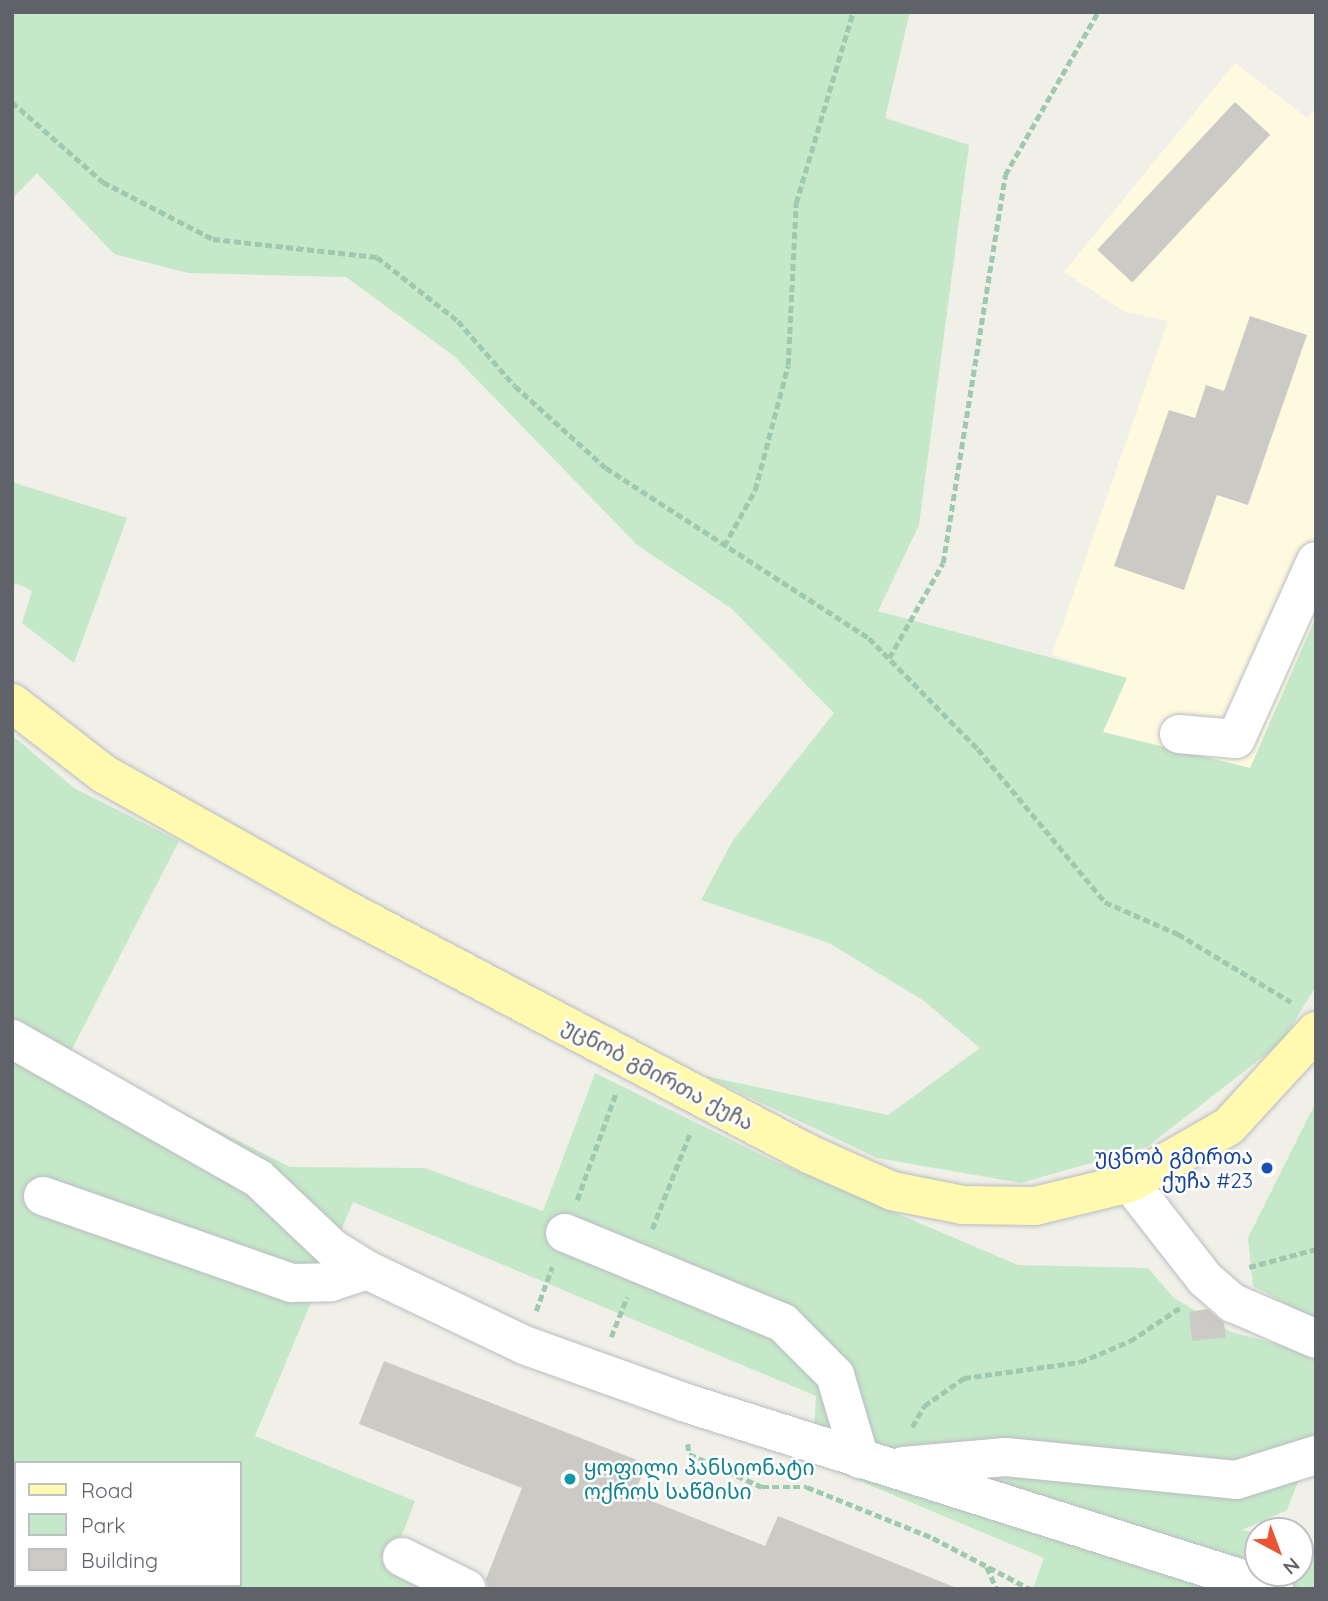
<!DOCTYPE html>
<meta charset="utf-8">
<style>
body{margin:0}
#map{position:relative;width:1328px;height:1601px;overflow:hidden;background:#f1f0e8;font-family:Quicksand,"Noto Sans Georgian",sans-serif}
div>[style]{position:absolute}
.commercial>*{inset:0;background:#fefae0}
.green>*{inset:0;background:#c5e8c8}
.building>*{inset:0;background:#cccac5;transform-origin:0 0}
.path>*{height:4.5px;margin-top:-2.25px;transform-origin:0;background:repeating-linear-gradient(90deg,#9ec9af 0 7px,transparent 0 10.5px)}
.roads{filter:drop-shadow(0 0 2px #babcc1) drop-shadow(0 0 2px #babcc1)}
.minor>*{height:38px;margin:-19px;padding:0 19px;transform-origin:19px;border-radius:19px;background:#fff}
.major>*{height:38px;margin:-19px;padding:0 19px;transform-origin:19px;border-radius:19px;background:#fffaaf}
.dots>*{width:19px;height:19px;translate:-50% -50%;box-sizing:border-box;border:4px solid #fff;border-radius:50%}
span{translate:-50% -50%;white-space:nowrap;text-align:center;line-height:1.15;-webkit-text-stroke:5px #fff;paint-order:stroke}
.street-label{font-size:21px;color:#5f6268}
.transit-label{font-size:21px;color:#164399}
.right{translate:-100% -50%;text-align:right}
.culture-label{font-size:21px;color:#0d838f}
.left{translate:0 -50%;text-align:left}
.frame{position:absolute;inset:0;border:14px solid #5f6268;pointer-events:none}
.legend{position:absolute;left:14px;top:1461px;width:228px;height:126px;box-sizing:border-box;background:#fff;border:2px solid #bfc0c3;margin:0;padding:9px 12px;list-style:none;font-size:21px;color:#5f6268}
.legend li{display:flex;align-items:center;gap:14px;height:35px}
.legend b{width:35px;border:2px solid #bfc0c3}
.north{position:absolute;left:1244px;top:1517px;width:70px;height:70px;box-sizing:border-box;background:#fff;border:2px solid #bfc0c3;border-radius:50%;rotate:139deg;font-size:19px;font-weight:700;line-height:28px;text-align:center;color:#5f6268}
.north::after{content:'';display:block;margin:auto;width:24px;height:32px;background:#ea5435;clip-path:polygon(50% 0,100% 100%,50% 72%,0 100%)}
</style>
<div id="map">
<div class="commercial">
<div style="clip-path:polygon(1235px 63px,1307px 118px,1316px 107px,1316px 617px,1251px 768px,1103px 732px,1127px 678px,1052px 655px,1168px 321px,1125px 312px,1064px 272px)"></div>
</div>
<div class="green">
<div style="clip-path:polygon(12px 12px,910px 12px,885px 118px,969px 145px,919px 525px,878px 611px,1127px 678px,1103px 732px,1250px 768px,1316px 617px,1316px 986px,1282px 1042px,1147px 1147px,1021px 1183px,877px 1158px,705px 1076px,888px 1115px,980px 1048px,924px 1001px,829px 943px,701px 900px,733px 840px,834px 713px,732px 609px,637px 545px,454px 356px,346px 277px,188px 273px,114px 254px,37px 173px,12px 199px)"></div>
<div style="clip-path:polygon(12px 482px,127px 518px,74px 663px,22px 623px,32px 591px,16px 583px,12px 589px)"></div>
<div style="clip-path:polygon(evenodd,12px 735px,74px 788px,179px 841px,69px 1055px,290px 1167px,425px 1168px,543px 1211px,595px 1073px,774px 1161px,1018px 1265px,1148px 1268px,1174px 1298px,1231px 1332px,1316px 1354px,1316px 1435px,1287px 1510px,1242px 1530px,1258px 1533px,1258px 1573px,1300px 1573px,1300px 1540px,1316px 1545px,1316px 1589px,1033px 1589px,1044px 1558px,812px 1461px,816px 1396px,353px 1202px,255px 1436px,415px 1501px,391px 1563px,449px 1589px,12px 1589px,12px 735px,16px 1463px,240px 1463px,240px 1585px,16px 1585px,16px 1463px)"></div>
<div style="clip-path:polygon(1316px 1102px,1316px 1320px,1253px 1286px,1248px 1238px)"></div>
</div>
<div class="building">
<div style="left:1235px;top:102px;width:48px;height:202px;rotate:43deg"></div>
<div style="clip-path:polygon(1250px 316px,1307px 335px,1248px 505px,1217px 495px,1184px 590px,1114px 566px,1169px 410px,1195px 418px,1206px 385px,1224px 391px)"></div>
<div style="clip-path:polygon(1207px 1309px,1224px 1323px,1226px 1337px,1192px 1341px,1189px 1312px)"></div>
<div style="clip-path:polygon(384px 1361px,647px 1464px,634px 1494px,765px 1546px,778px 1516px,959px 1589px,489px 1589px,486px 1579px,522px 1488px,359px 1424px)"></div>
</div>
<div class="path">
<div style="left:12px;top:102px;width:121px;rotate:41.3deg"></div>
<div style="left:103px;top:182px;width:124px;rotate:27.4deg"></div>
<div style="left:213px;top:239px;width:165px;rotate:6.3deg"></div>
<div style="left:377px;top:257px;width:103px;rotate:38.3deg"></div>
<div style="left:458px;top:321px;width:86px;rotate:48.8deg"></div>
<div style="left:515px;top:386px;width:122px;rotate:42deg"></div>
<div style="left:606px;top:468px;width:313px;rotate:32.9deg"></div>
<div style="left:869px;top:638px;width:156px;rotate:45.5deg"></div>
<div style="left:978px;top:749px;width:199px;rotate:50.3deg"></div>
<div style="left:1105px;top:902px;width:80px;rotate:23.7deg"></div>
<div style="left:1178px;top:934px;width:132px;rotate:31deg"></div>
<div style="left:724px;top:546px;width:64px;rotate:-61deg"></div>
<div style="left:755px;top:490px;width:129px;rotate:-75.2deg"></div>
<div style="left:788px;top:365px;width:162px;rotate:-87.2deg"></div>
<div style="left:796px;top:203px;width:199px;rotate:-73.4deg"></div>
<div style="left:889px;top:658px;width:109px;rotate:-60.4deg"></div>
<div style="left:943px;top:563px;width:393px;rotate:-80.9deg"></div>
<div style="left:1005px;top:175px;width:188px;rotate:-60.3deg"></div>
<div style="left:577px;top:1200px;width:114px;rotate:-70deg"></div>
<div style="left:652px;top:1229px;width:103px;rotate:-68.4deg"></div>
<div style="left:1249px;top:1267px;width:69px;rotate:-15deg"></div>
<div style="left:536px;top:1311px;width:47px;rotate:-70deg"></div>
<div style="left:611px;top:1337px;width:43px;rotate:-68.2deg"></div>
<div style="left:912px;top:1427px;width:24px;rotate:-60deg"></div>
<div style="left:924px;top:1406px;width:49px;rotate:-35deg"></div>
<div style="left:964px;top:1378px;width:117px;rotate:-7.9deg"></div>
<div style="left:1080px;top:1362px;width:54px;rotate:-22.8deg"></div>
<div style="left:1130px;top:1341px;width:61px;rotate:-33.7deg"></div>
<div style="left:688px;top:1444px;width:10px;rotate:84deg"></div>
<div style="left:689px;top:1454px;width:80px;rotate:24.3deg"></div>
<div style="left:762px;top:1487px;width:45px"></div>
<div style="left:807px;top:1487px;width:136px;rotate:22deg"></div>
<div style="left:933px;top:1538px;width:110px;rotate:27.7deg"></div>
<div style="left:987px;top:1567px;width:24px;rotate:66deg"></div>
</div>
<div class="roads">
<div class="minor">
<div style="left:1179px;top:734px;width:57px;rotate:5deg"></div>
<div style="left:1236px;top:739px;width:195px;rotate:-65.8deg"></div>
<div style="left:12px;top:1039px;width:283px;rotate:29.5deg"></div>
<div style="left:258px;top:1178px;width:102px;rotate:43.4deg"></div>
<div style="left:332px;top:1248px;width:41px;rotate:32.2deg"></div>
<div style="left:367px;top:1270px;width:174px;rotate:25.5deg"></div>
<div style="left:524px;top:1345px;width:172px;rotate:19.7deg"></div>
<div style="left:686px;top:1403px;width:617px;rotate:17.55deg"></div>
<div style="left:1130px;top:1183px;width:122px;rotate:52deg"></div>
<div style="left:1205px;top:1279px;width:37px;rotate:41deg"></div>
<div style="left:1233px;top:1303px;width:90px;rotate:23.4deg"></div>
<div style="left:43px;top:1196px;width:264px;rotate:19.3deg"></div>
<div style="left:292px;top:1283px;width:39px;rotate:-1deg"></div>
<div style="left:331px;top:1282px;width:38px;rotate:-18deg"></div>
<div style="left:565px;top:1233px;width:236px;rotate:22.4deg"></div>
<div style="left:783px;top:1323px;width:74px;rotate:45deg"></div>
<div style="left:835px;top:1375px;width:88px;rotate:73.4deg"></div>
<div style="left:903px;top:1466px;width:103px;rotate:-5deg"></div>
<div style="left:1006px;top:1457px;width:231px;rotate:5.7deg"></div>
<div style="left:1236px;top:1480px;width:84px;rotate:-17.4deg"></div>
<div style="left:402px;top:1557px;width:72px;rotate:26.2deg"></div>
</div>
<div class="major">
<div style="left:12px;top:703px;width:116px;rotate:37.7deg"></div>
<div style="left:104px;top:774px;width:270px;rotate:29.3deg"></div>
<div style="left:339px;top:906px;width:531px;rotate:27.82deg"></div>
<div style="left:809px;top:1154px;width:91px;rotate:24deg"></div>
<div style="left:892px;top:1191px;width:72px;rotate:11.2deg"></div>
<div style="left:963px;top:1205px;width:72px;rotate:0.8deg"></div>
<div style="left:1035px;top:1206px;width:98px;rotate:-13.6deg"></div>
<div style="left:1130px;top:1183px;width:114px;rotate:-29.9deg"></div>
<div style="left:1229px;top:1126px;width:129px;rotate:-47.5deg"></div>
</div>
</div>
<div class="dots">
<div style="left:1267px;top:1168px;background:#1a4fb4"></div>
<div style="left:570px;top:1479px;background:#0f9aa8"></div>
</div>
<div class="street-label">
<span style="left:658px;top:1074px;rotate:28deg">უცნობ გმირთა ქუჩა</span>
</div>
<div class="transit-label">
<span class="right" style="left:1253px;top:1168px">უცნობ გმირთა<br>ქუჩა #23</span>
</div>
<div class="culture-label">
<span class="left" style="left:584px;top:1479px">ყოფილი პანსიონატი<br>ოქროს საწმისი</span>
</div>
<div class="frame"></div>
<ul class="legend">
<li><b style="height:9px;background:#fffaaf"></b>Road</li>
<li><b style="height:19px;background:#c5e8c8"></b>Park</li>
<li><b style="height:19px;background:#cccac5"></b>Building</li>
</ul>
<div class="north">N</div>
</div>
